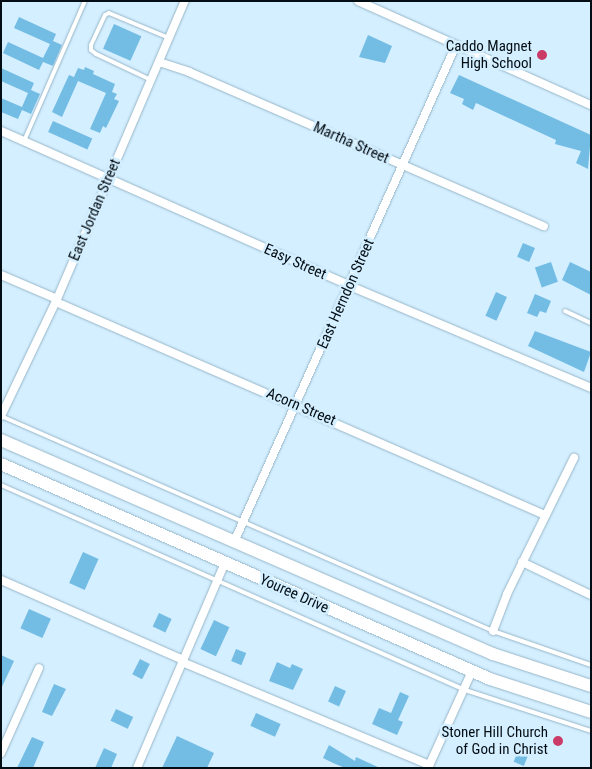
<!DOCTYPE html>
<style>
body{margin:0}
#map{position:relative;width:592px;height:769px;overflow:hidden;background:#d4efff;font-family:"Roboto Condensed",sans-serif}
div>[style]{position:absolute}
.building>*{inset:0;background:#73bce4;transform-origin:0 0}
.roads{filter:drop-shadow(0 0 1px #96b6c8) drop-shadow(0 0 1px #96b6c8)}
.service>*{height:4px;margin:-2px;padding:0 2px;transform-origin:2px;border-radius:2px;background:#fff}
.minor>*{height:8px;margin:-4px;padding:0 4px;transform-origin:4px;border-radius:4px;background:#fff}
.primary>*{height:12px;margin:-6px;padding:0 6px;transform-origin:6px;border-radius:6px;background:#fff}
.dots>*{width:14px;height:14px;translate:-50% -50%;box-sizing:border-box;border:2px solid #d4efff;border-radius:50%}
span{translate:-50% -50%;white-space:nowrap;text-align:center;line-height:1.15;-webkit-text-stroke:5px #d4efff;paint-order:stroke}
.poi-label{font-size:15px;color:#030d14}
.right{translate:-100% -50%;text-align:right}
.street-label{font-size:15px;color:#030d14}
.frame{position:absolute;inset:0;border:2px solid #030d14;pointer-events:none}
</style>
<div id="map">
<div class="building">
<div style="clip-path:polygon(19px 17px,56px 34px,53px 41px,62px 45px,53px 66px,43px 62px,39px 70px,3px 53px,8px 42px,43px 58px,50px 44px,14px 28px)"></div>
<div style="left:114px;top:24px;width:30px;height:27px;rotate:24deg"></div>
<div style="clip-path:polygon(368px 35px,392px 46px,385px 63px,359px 57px)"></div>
<div style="clip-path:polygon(85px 67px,94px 71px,93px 74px,115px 84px,112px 92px,117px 94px,114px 99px,119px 101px,106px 128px,103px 126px,100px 133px,90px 129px,106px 93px,78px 81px,62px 117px,52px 112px,69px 75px,74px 77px,78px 68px,84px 70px)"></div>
<div style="clip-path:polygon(1px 68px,34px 83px,31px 90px,40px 94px,31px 114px,22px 110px,18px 119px,1px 112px,1px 98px,22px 107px,28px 93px,1px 81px)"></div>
<div style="clip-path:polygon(459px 75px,591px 135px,588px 169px,576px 163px,581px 151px,555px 144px,556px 140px,476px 103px,473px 110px,462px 104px,464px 99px,450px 93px)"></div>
<div style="left:53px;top:121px;width:43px;height:12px;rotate:24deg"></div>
<div style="left:523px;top:243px;width:13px;height:15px;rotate:23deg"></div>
<div style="left:551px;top:262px;width:21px;height:17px;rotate:71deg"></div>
<div style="clip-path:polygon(570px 262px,591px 272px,591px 295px,562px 280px)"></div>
<div style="left:496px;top:292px;width:12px;height:26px;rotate:24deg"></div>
<div style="clip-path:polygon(535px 294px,551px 301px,546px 313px,540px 311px,537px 317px,527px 313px)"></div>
<div style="clip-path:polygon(535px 331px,591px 352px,584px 372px,528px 346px)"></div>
<div style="left:83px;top:552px;width:17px;height:34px;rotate:24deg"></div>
<div style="left:29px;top:609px;width:24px;height:21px;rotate:24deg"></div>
<div style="left:159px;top:613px;width:14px;height:15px;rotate:25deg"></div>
<div style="left:214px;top:620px;width:17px;height:32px;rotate:25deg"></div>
<div style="left:236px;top:649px;width:11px;height:13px;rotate:22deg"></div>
<div style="clip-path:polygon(1px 655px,14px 661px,1px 689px)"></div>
<div style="left:140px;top:659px;width:11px;height:17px;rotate:27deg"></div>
<div style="clip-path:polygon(277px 662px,290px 668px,292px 664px,303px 669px,293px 690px,269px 681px)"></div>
<div style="clip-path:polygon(54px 684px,66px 689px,52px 716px,42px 712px)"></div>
<div style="left:335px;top:686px;width:12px;height:17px;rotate:24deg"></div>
<div style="clip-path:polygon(400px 692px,409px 696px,398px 720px,403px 722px,397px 735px,372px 724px,379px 708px,391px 713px)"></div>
<div style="left:116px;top:709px;width:19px;height:13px;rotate:25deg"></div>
<div style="left:256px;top:713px;width:27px;height:14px;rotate:24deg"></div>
<div style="clip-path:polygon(177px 736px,214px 753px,207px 768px,162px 768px)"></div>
<div style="clip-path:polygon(32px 737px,44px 742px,33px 768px,17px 768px)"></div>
<div style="clip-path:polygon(329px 745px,355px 761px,356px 757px,380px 768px,345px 768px,333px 763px,323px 758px)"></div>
<div style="left:520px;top:746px;width:11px;height:17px;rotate:22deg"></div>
<div style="clip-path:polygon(104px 748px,117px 754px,111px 768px,95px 768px)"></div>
</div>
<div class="roads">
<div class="service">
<div style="left:151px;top:80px;width:61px;rotate:-154.7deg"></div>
<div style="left:96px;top:54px;width:6px;rotate:-141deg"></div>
<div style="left:91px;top:50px;width:5px;rotate:-90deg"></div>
<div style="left:91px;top:45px;width:33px;rotate:-65deg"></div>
<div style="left:105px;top:15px;width:4px;rotate:-27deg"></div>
<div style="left:109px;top:13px;width:65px;rotate:22.6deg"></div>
<div style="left:24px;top:141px;width:153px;rotate:-66.5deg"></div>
<div style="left:565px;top:311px;width:29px;rotate:25deg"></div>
<div style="left:1px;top:416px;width:537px;rotate:23.6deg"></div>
<div style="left:493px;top:631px;width:104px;rotate:19.1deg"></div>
<div style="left:1px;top:485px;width:507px;rotate:23.84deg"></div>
<div style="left:465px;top:690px;width:133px;rotate:18deg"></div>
</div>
<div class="minor">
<div style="left:358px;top:1px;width:255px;rotate:24.1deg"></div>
<div style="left:159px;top:62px;width:32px;rotate:18deg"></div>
<div style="left:189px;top:72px;width:387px;rotate:23.5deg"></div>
<div style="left:1px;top:131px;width:382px;rotate:23.9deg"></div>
<div style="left:350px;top:286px;width:262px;rotate:22.9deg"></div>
<div style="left:1px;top:275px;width:61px;rotate:23.2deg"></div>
<div style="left:56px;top:302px;width:533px;rotate:23.54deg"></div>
<div style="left:1px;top:416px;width:130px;rotate:-64.4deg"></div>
<div style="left:57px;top:299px;width:324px;rotate:-66.8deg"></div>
<div style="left:234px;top:542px;width:544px;rotate:-65.93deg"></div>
<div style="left:522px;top:562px;width:76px;rotate:25.6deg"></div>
<div style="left:1px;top:580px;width:199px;rotate:23.7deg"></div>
<div style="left:493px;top:631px;width:40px;rotate:-69deg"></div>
<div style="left:507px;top:594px;width:152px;rotate:-63.8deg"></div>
<div style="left:182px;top:662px;width:268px;rotate:22.6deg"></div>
<div style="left:1px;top:753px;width:93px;rotate:-65.9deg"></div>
<div style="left:137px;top:768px;width:223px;rotate:-66.8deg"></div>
<div style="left:428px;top:768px;width:107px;rotate:-65.6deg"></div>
</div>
<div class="primary">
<div style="left:1px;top:440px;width:537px;rotate:23.51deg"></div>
<div style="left:493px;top:654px;width:103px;rotate:18.1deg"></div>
<div style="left:1px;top:464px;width:534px;rotate:23.73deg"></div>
<div style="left:490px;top:679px;width:106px;rotate:18.1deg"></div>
</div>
</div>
<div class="dots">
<div style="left:542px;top:55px;background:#ca3c67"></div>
<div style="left:558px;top:741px;background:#ca3c67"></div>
</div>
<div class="poi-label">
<span class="right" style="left:532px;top:55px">Caddo Magnet<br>High School</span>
<span class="right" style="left:548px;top:741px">Stoner Hill Church<br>of God in Christ</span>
</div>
<div class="street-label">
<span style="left:351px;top:143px;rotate:24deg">Martha Street</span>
<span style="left:95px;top:210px;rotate:-67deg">East Jordan Street</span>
<span style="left:295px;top:262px;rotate:24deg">Easy Street</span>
<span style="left:346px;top:294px;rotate:-66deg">East Herndon Street</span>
<span style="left:301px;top:407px;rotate:23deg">Acorn Street</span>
<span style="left:294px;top:594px;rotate:24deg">Youree Drive</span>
</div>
<div class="frame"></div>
</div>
